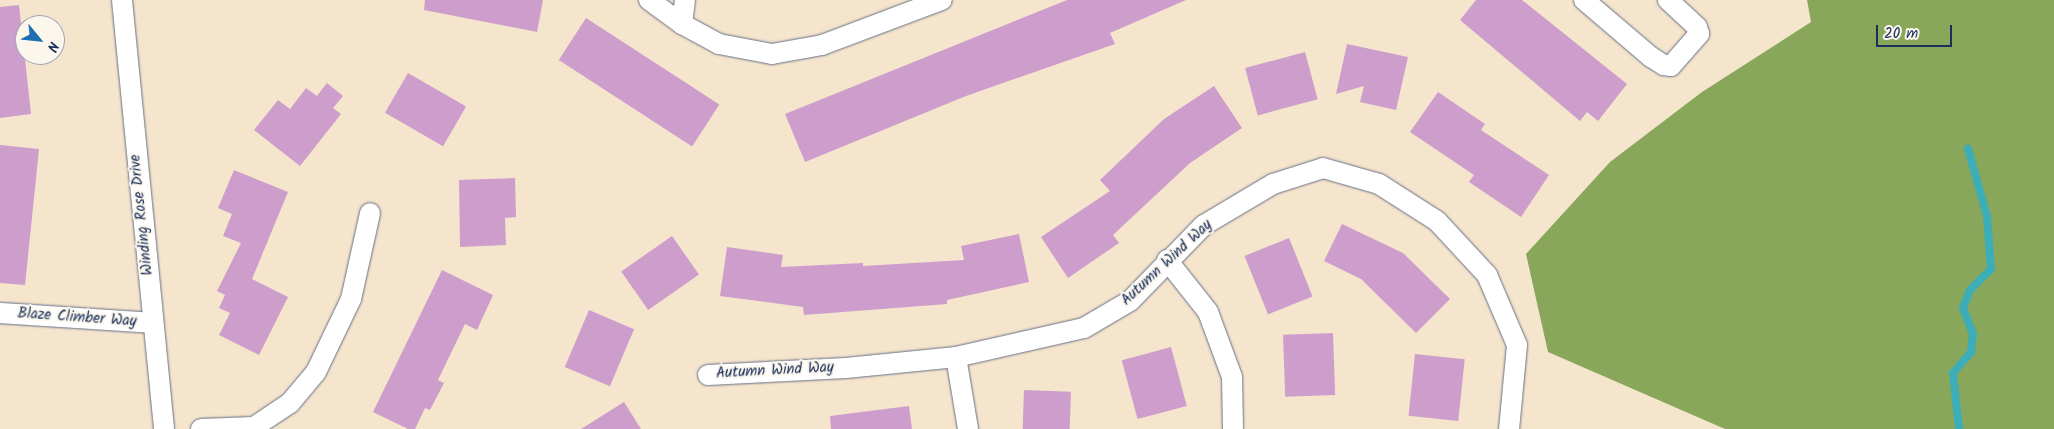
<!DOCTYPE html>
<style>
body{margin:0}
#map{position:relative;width:2054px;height:429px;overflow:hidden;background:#f5e5cd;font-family:Kalam,sans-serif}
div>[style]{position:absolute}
.forest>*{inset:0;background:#89a75a}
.stream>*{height:8px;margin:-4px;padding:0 4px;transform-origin:4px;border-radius:4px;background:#3dadb7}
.building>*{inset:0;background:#cd9ecb;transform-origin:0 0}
.roads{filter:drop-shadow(0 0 1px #676f85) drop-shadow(0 0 1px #676f85)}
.minor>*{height:20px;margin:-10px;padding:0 10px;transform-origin:10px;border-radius:10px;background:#fff}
span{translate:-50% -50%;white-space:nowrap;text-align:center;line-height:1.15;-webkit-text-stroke:4px #fbf7ec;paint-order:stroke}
.street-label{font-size:15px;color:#1b2f5e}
.north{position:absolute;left:15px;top:15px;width:50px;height:50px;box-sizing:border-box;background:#fbf7ec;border:1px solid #a1a7b3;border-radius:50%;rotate:118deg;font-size:14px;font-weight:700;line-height:20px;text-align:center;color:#1b2f5e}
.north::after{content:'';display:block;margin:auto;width:18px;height:22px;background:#1f6fb2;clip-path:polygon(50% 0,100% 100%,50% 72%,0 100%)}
.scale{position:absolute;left:1876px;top:25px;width:76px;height:22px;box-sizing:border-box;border:2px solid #1b2f5e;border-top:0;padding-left:6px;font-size:15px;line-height:18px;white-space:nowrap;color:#1b2f5e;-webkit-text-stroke:4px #fbf7ec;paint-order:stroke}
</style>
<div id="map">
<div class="forest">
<div style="clip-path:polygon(1807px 0,2054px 0,2054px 429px,1725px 429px,1548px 352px,1526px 254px,1610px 162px,1702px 92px,1811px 22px)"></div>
</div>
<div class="stream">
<div style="left:1959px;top:429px;width:56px;rotate:-96.1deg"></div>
<div style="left:1953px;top:373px;width:28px;rotate:-49deg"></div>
<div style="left:1971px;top:352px;width:18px;rotate:-84deg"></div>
<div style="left:1973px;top:334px;width:28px;rotate:-111deg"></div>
<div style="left:1963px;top:308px;width:19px;rotate:-69deg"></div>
<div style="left:1970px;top:290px;width:30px;rotate:-45deg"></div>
<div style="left:1991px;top:269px;width:53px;rotate:-94.3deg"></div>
<div style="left:1987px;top:216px;width:70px;rotate:-105.8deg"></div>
</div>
<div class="building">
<div style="clip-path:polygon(425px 0,543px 0,537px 32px,424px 10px)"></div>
<div style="clip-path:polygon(1067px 0,1186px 0,1110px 33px,1115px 44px,966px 96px,805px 162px,785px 114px)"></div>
<div style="clip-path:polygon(1476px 0,1522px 0,1627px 84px,1598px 121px,1587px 112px,1580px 121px,1460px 20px)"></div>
<div style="clip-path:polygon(19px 5px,31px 114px,0 118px,0 7px)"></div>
<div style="left:586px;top:18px;width:159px;height:50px;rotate:33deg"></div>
<div style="clip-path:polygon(1347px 44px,1408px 57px,1396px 110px,1360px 102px,1364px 86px,1336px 94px)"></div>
<div style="left:1305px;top:52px;width:49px;height:62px;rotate:75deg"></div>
<div style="left:408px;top:73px;width:67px;height:46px;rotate:30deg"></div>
<div style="clip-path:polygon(327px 83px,343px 96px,333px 108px,341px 114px,300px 166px,254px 130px,278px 100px,290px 109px,306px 88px,317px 96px)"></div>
<div style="clip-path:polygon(1214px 86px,1242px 128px,1190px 163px,1113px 235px,1119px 243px,1068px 278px,1041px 237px,1110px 191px,1100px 180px,1164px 119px)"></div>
<div style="clip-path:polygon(1438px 92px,1485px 124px,1481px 130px,1549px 175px,1521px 217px,1469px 182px,1474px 175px,1410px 132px)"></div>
<div style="clip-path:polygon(0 145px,39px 149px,25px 285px,0 283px)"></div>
<div style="clip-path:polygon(234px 170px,288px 192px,252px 279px,288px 297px,259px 355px,219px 335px,230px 313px,219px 308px,225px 295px,217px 291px,241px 243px,223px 236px,232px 214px,218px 208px)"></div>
<div style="clip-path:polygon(515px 178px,516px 217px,505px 218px,506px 245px,460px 247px,459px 180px)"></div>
<div style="clip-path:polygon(1342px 224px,1403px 253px,1450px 299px,1416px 333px,1361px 279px,1324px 261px)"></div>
<div style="clip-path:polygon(1019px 234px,1029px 282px,947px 300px,947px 304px,804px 315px,803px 307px,720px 296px,727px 247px,783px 255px,781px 267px,863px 263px,863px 266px,964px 260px,961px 246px)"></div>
<div style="left:672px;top:236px;width:47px;height:62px;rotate:55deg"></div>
<div style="left:1289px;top:238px;width:63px;height:48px;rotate:68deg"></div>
<div style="clip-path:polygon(442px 270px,493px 295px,477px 330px,465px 324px,438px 380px,444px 383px,430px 410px,425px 408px,415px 429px,408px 429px,373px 412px)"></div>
<div style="left:589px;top:310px;width:49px;height:62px;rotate:23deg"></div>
<div style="left:1333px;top:333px;width:62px;height:50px;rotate:88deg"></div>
<div style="left:1171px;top:347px;width:61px;height:51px;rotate:75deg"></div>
<div style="left:1415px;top:354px;width:50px;height:62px;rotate:6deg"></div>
<div style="left:1024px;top:390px;width:47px;height:39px;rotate:2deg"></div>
<div style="clip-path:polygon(624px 402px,641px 429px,581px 429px)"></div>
<div style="clip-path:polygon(909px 406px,912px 429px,831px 429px,830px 416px)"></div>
</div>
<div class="roads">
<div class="minor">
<div style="left:122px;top:0;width:431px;rotate:84.4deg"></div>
<div style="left:649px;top:0;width:41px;rotate:36deg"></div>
<div style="left:682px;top:24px;width:42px;rotate:28.4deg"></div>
<div style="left:719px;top:44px;width:54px;rotate:10.7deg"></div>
<div style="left:772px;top:54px;width:51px;rotate:-10.2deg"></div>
<div style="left:822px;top:45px;width:128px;rotate:-20.6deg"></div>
<div style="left:1584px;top:0;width:88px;rotate:40.4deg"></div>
<div style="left:1651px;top:57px;width:15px;rotate:32deg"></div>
<div style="left:1664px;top:65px;width:7px;rotate:8deg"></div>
<div style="left:1671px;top:66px;width:43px;rotate:-48.8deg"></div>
<div style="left:1699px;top:34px;width:7px;rotate:-106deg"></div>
<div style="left:1697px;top:27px;width:40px;rotate:-137deg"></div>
<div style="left:682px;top:24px;width:24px;rotate:-83deg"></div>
<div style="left:1167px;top:260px;width:66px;rotate:51.7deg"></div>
<div style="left:1208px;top:312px;width:69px;rotate:69.7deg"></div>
<div style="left:1232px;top:377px;width:52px;rotate:88.9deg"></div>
<div style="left:0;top:313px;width:153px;rotate:3.7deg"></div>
<div style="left:956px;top:357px;width:73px;rotate:80.5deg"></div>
<div style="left:708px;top:375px;width:138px;rotate:-2.9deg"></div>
<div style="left:846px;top:368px;width:111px;rotate:-5.7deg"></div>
<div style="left:956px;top:357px;width:131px;rotate:-12.8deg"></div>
<div style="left:1084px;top:328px;width:53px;rotate:-30.4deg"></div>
<div style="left:1130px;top:301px;width:106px;rotate:-45.8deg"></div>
<div style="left:1204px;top:225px;width:80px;rotate:-30.7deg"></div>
<div style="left:1273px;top:184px;width:52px;rotate:-17.7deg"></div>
<div style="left:1323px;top:168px;width:58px;rotate:15.9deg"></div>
<div style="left:1379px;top:184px;width:69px;rotate:32.5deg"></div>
<div style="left:1437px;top:221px;width:74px;rotate:47.2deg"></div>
<div style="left:1487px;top:275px;width:76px;rotate:66.8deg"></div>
<div style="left:1517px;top:345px;width:84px;rotate:95.4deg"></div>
<div style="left:201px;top:429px;width:53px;rotate:-2.2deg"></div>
<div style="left:254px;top:427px;width:43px;rotate:-33.7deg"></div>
<div style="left:290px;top:403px;width:40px;rotate:-50deg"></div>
<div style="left:316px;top:372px;width:81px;rotate:-64.4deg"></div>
<div style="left:351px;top:299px;width:88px;rotate:-77.5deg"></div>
</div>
</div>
<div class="street-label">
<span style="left:142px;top:215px;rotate:-96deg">Winding Rose Drive</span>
<span style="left:1167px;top:263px;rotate:-43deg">Autumn Wind Way</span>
<span style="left:77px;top:318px;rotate:4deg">Blaze Climber Way</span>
<span style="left:775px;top:371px;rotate:-3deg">Autumn Wind Way</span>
</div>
<div class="north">N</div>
<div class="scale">20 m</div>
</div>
